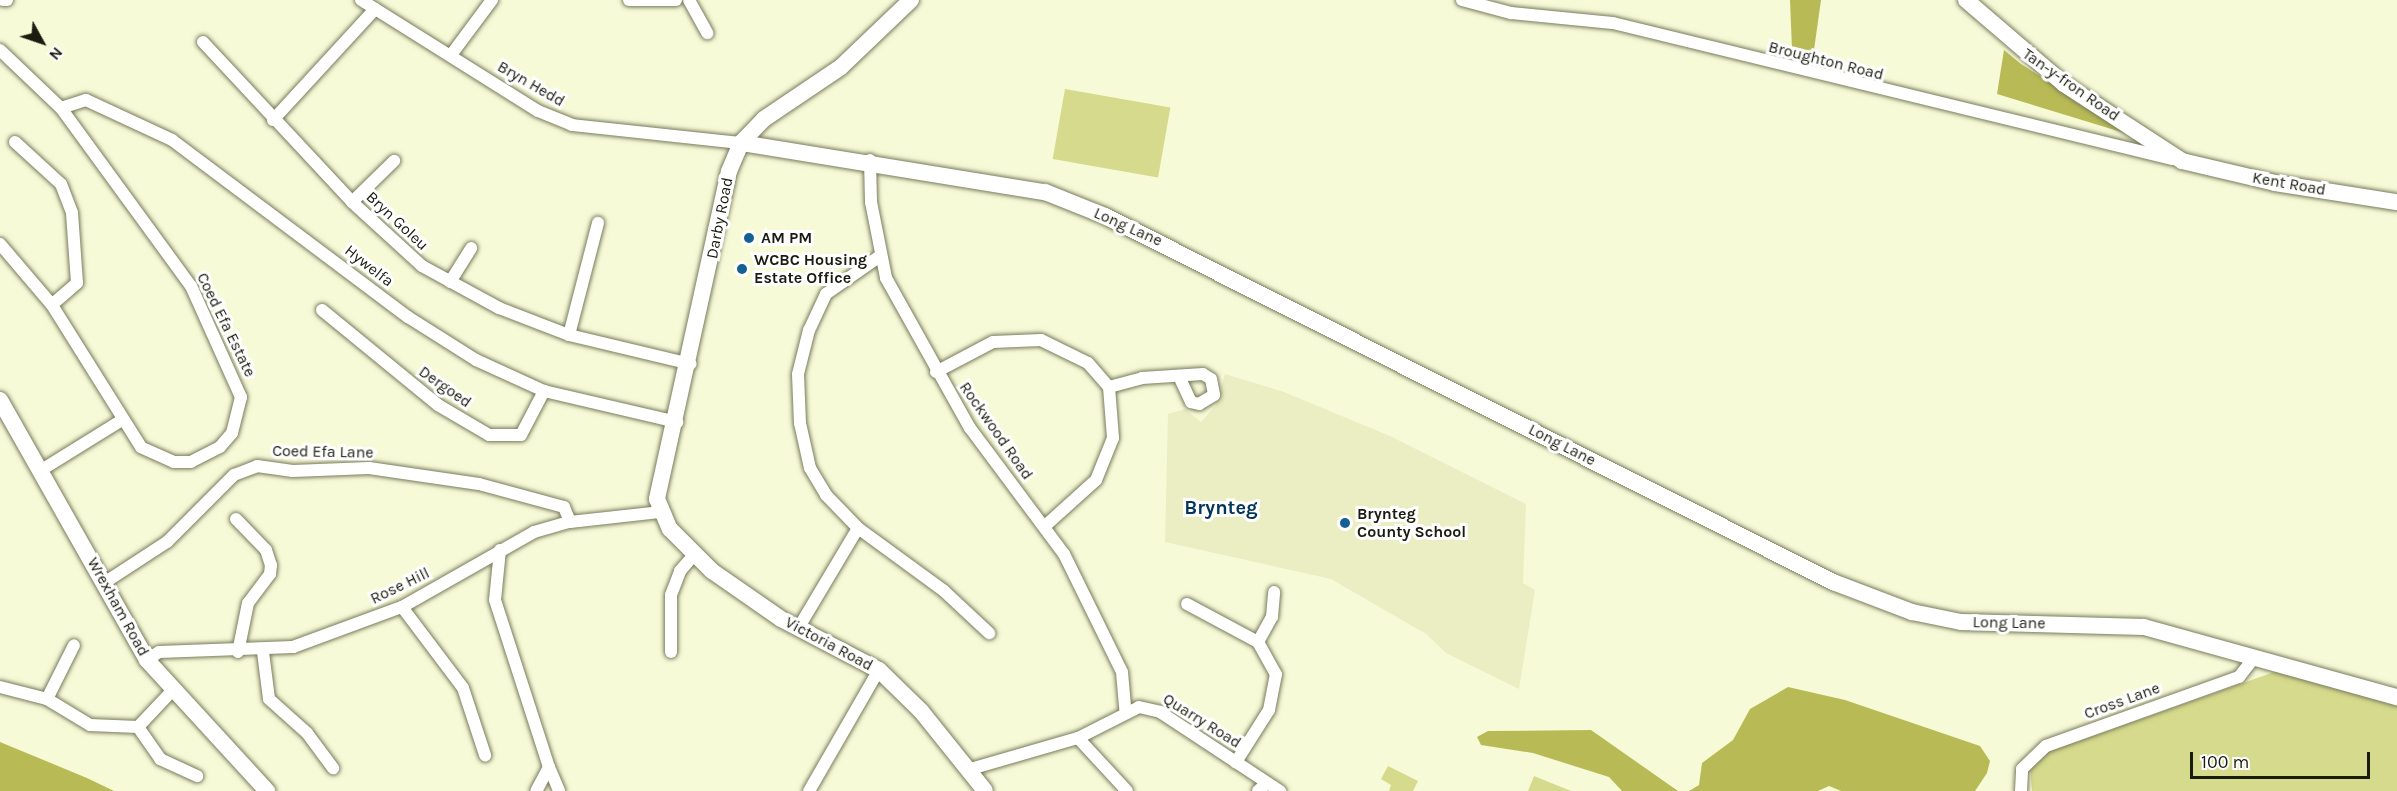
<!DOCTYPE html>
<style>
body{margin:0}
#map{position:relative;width:2397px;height:791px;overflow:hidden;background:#f7fad7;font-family:Karla,sans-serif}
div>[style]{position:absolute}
.built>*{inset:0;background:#ebeec3}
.green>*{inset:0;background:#d6da8c;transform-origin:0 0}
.forest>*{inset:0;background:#b8bb55}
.roads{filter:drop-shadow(0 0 2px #797b5c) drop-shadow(0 0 2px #797b5c)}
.street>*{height:12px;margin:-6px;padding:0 6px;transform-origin:6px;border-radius:6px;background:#fff}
.secondary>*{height:16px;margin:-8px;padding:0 8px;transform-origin:8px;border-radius:8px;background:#fff}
.dots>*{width:16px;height:16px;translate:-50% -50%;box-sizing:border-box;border:3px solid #fff;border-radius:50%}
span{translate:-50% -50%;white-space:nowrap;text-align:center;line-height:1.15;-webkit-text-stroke:6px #fff;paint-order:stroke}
.street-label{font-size:16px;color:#1b1c10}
.poi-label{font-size:16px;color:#1b1c10;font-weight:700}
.left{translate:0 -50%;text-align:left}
.quarter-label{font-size:20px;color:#003659;font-weight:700}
.north{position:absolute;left:12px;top:12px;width:60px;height:60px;-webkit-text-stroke:4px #fff;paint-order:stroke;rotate:130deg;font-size:16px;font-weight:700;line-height:24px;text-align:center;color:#1b1c10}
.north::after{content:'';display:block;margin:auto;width:21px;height:27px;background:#1b1c10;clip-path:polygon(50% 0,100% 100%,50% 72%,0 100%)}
.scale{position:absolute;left:2190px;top:752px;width:180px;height:27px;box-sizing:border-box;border:3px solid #1b1c10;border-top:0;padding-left:8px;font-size:18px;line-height:21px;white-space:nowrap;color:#1b1c10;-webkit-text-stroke:4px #fff;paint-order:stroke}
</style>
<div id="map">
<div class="built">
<div style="clip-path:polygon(1225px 374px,1284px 392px,1390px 436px,1526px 504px,1523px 583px,1535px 590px,1519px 689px,1446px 653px,1426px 634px,1331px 579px,1165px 542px,1168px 414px,1185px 409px,1201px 422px,1216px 405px)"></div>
</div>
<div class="green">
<div style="left:1065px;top:89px;width:107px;height:71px;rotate:10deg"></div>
<div style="clip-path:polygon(2277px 671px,2397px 705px,2397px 791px,2032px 791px,2030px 765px,2045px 753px)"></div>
<div style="clip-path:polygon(1388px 766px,1418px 781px,1413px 791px,1389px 791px,1391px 785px,1381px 779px)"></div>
<div style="clip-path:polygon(1534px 776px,1571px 791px,1528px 791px)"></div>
</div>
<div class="forest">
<div style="clip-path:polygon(1790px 0,1821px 0,1813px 57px,1792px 49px)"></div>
<div style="clip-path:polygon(2004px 50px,2021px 64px,2131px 135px,1997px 94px)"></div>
<div style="clip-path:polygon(1788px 687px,1845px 700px,1980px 746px,1990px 761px,1987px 773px,1975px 791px,1841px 791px,1829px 786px,1818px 791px,1689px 791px,1699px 785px,1702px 763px,1733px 740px,1750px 709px)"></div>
<div style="clip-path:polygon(1591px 730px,1678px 791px,1622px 791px,1609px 777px,1533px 753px,1481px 745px,1477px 737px,1488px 731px)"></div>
<div style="clip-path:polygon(0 742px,87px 778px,114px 791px,0 791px)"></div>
</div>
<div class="roads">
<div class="street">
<div style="left:3px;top:0;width:4px"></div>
<div style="left:361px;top:0;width:209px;rotate:32.1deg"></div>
<div style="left:538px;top:111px;width:37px;rotate:22deg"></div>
<div style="left:572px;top:125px;width:170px;rotate:6.1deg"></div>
<div style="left:629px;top:0;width:47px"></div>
<div style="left:689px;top:0;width:38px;rotate:61deg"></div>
<div style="left:1462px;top:0;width:51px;rotate:14.9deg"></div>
<div style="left:1511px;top:13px;width:102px;rotate:5.6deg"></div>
<div style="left:1613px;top:23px;width:575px;rotate:13.67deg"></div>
<div style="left:203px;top:42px;width:219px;rotate:47deg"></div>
<div style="left:352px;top:202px;width:95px;rotate:42.4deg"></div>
<div style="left:422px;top:266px;width:88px;rotate:28.6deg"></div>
<div style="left:499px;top:308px;width:75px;rotate:21.1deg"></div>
<div style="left:569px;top:335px;width:125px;rotate:13.4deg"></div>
<div style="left:0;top:50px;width:84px;rotate:43.6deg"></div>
<div style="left:61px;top:108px;width:220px;rotate:53.9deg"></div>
<div style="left:191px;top:286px;width:122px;rotate:65.8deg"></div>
<div style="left:241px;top:397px;width:37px;rotate:104deg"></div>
<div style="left:232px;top:433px;width:18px;rotate:131deg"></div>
<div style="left:220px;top:447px;width:33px;rotate:153deg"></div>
<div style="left:191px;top:462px;width:17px;rotate:180deg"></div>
<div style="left:174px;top:462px;width:36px;rotate:-156deg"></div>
<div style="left:141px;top:447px;width:168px;rotate:-122.1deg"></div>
<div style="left:52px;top:305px;width:80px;rotate:-130.4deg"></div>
<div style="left:451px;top:55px;width:69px;rotate:-53.3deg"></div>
<div style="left:61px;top:108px;width:26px;rotate:-18deg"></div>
<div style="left:86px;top:100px;width:95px;rotate:24.9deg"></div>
<div style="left:172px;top:140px;width:295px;rotate:36.9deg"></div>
<div style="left:408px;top:317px;width:80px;rotate:32.3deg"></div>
<div style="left:476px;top:360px;width:75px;rotate:24.5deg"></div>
<div style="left:544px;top:391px;width:137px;rotate:13.1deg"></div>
<div style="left:273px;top:120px;width:151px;rotate:-47.4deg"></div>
<div style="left:15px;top:142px;width:62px;rotate:42.4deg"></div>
<div style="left:61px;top:184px;width:31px;rotate:69deg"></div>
<div style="left:72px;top:213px;width:70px;rotate:85.9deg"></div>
<div style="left:77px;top:283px;width:33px;rotate:139deg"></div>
<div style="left:870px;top:160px;width:42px;rotate:88.6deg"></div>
<div style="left:871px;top:202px;width:77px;rotate:78.8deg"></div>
<div style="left:886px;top:278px;width:172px;rotate:60.8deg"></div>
<div style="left:970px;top:428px;width:157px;rotate:53.3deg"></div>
<div style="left:1064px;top:554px;width:131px;rotate:63.8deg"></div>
<div style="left:1122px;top:672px;width:37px;rotate:85deg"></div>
<div style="left:352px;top:202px;width:59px;rotate:-44.3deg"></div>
<div style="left:880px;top:256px;width:66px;rotate:144.9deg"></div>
<div style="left:826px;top:294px;width:40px;rotate:115deg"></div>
<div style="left:809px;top:330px;width:45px;rotate:104deg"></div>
<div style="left:798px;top:374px;width:49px;rotate:87.7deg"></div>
<div style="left:800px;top:423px;width:46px;rotate:77.5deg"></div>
<div style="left:810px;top:468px;width:31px;rotate:59deg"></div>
<div style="left:826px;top:495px;width:46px;rotate:45.9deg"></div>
<div style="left:858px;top:528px;width:107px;rotate:36.2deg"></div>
<div style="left:944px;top:591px;width:62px;rotate:43deg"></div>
<div style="left:450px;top:282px;width:40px;rotate:-58deg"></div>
<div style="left:322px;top:310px;width:150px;rotate:39.3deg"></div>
<div style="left:438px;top:405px;width:59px;rotate:30.5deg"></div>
<div style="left:489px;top:435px;width:32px"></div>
<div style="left:521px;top:435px;width:50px;rotate:-62.4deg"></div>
<div style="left:569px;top:335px;width:116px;rotate:-75.5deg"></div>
<div style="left:936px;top:372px;width:64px;rotate:-27.8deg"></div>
<div style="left:993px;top:342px;width:48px;rotate:-2.4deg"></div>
<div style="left:1041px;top:340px;width:52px;rotate:26.1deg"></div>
<div style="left:1088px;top:363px;width:32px;rotate:49deg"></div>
<div style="left:1109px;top:387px;width:51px;rotate:85.5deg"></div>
<div style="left:1113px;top:438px;width:45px;rotate:112deg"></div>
<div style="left:1096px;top:480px;width:69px;rotate:138deg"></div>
<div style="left:1109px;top:387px;width:34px;rotate:-15deg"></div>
<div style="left:1142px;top:378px;width:61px;rotate:-3.8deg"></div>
<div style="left:1203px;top:374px;width:9px;rotate:32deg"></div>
<div style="left:1211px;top:379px;width:16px;rotate:79deg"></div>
<div style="left:1214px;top:395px;width:17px;rotate:149deg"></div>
<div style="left:1199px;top:404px;width:8px;rotate:-166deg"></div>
<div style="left:1191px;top:402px;width:29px;rotate:-115deg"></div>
<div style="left:43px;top:469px;width:93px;rotate:-31.8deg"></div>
<div style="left:236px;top:519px;width:43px;rotate:45.9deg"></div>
<div style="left:266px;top:550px;width:16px;rotate:72deg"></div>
<div style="left:271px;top:565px;width:9px;rotate:96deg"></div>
<div style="left:270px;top:574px;width:36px;rotate:127deg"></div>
<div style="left:248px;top:603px;width:50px;rotate:101.5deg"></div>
<div style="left:500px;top:550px;width:50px;rotate:95.7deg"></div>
<div style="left:495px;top:600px;width:176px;rotate:72.1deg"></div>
<div style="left:549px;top:767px;width:27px;rotate:118deg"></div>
<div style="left:104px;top:583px;width:75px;rotate:-33.1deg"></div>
<div style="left:167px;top:542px;width:95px;rotate:-45deg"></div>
<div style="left:234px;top:475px;width:25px;rotate:-21deg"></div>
<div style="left:257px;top:466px;width:36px;rotate:8deg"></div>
<div style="left:293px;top:471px;width:76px;rotate:-2.3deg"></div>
<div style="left:369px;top:468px;width:111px;rotate:8.3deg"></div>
<div style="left:479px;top:484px;width:88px;rotate:15.1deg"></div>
<div style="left:564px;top:507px;width:16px;rotate:68deg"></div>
<div style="left:1187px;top:604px;width:81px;rotate:28.2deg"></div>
<div style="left:1258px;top:642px;width:37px;rotate:61deg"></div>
<div style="left:1276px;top:674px;width:37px;rotate:101deg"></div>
<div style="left:1269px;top:710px;width:62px;rotate:122.4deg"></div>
<div style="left:402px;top:607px;width:101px;rotate:53deg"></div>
<div style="left:463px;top:688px;width:71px;rotate:71.8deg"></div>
<div style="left:799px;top:627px;width:115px;rotate:-59.2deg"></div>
<div style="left:1258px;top:642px;width:29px;rotate:-61deg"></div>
<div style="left:1272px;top:617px;width:25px;rotate:-85deg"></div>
<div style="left:263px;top:652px;width:47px;rotate:82.7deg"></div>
<div style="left:269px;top:699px;width:51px;rotate:41.8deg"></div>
<div style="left:307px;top:733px;width:44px;rotate:53.4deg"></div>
<div style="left:671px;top:652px;width:57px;rotate:-90deg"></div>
<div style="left:671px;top:595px;width:26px;rotate:-69deg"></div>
<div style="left:680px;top:571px;width:20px;rotate:-49deg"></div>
<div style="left:147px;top:660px;width:14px;rotate:-34deg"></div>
<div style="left:159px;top:652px;width:134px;rotate:-2.1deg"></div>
<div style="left:293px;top:647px;width:116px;rotate:-20.2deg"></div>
<div style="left:402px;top:607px;width:152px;rotate:-29.6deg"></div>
<div style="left:534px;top:532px;width:37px;rotate:-16deg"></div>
<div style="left:570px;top:522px;width:92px;rotate:-6.3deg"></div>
<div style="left:0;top:687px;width:49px;rotate:14.3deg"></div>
<div style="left:47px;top:699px;width:50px;rotate:31.2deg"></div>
<div style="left:90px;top:725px;width:48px;rotate:2.4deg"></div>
<div style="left:171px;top:692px;width:48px;rotate:133.3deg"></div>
<div style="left:138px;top:727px;width:39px;rotate:55deg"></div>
<div style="left:160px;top:759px;width:41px;rotate:24.7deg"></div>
<div style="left:47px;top:699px;width:60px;rotate:-63.4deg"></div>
<div style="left:1078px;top:738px;width:72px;rotate:47.2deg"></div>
<div style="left:549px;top:767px;width:26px;rotate:67deg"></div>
<div style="left:967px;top:770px;width:116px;rotate:-16.1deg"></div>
<div style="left:1078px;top:738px;width:68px;rotate:-26.9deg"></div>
<div style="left:1139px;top:707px;width:22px;rotate:13deg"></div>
<div style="left:1160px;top:712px;width:144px;rotate:33.4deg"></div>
<div style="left:809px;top:791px;width:140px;rotate:-60deg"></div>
<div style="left:1258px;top:791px;width:12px;rotate:-42deg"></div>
<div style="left:2021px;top:791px;width:22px;rotate:-87deg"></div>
<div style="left:2022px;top:769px;width:33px;rotate:-44deg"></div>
<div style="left:2046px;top:746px;width:205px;rotate:-19.7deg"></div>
<div style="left:2239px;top:677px;width:24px;rotate:-52deg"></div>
</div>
<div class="secondary">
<div style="left:911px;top:0;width:97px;rotate:136.3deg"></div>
<div style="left:841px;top:67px;width:93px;rotate:146deg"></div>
<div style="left:764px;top:119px;width:33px;rotate:134deg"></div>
<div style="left:741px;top:143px;width:30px;rotate:113deg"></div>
<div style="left:729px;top:171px;width:336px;rotate:102.4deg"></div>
<div style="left:657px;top:499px;width:33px;rotate:67deg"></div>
<div style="left:670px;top:529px;width:59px;rotate:45deg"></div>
<div style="left:712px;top:571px;width:84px;rotate:34.8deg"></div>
<div style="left:781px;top:619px;width:110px;rotate:27.5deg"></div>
<div style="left:879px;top:670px;width:59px;rotate:44.3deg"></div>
<div style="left:921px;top:711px;width:102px;rotate:51.3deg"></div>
<div style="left:1966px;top:0;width:129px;rotate:40.6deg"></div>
<div style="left:2064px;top:84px;width:141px;rotate:33.1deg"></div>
<div style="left:2182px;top:161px;width:96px;rotate:13.3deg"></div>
<div style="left:2275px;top:183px;width:123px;rotate:8.9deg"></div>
<div style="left:741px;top:143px;width:308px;rotate:9.2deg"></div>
<div style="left:1045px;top:192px;width:65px;rotate:21.8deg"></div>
<div style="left:1105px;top:216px;width:815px;rotate:26.69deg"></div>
<div style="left:1833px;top:582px;width:85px;rotate:20.8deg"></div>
<div style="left:1912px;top:612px;width:50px;rotate:11.5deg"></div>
<div style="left:1961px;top:622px;width:183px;rotate:1.6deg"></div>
<div style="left:2144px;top:627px;width:263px;rotate:15.5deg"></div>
<div style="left:0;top:400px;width:299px;rotate:60.5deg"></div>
<div style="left:147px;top:660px;width:178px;rotate:47.5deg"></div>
</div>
</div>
<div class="dots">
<div style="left:749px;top:238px;background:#146093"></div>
<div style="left:742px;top:269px;background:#146093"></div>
<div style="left:1345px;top:523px;background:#146093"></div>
</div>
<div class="street-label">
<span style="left:1826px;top:61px;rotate:14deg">Broughton Road</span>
<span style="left:531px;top:84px;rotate:30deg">Bryn Hedd</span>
<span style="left:2071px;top:85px;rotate:35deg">Tan-y-fron Road</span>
<span style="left:2289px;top:184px;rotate:10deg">Kent Road</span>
<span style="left:720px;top:218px;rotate:-79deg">Darby Road</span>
<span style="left:397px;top:221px;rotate:43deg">Bryn Goleu</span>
<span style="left:1128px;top:227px;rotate:24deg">Long Lane</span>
<span style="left:369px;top:266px;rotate:38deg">Hywelfa</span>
<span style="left:226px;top:325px;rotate:64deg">Coed Efa Estate</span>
<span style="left:445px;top:387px;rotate:35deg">Dergoed</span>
<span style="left:996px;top:431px;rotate:55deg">Rockwood Road</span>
<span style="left:1562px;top:445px;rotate:27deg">Long Lane</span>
<span style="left:323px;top:452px;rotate:1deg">Coed Efa Lane</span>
<span style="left:400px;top:586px;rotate:-26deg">Rose Hill</span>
<span style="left:118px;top:607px;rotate:61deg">Wrexham Road</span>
<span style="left:2009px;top:623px;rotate:1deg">Long Lane</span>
<span style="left:829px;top:644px;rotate:28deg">Victoria Road</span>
<span style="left:2122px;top:701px;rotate:-20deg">Cross Lane</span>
<span style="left:1202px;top:721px;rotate:32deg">Quarry Road</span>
</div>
<div class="poi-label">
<span class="left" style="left:761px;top:238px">AM PM</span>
<span class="left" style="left:754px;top:269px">WCBC Housing<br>Estate Office</span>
<span class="left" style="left:1357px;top:523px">Brynteg<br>County School</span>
</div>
<div class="quarter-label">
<span style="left:1221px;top:507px">Brynteg</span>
</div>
<div class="north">N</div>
<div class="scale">100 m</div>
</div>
